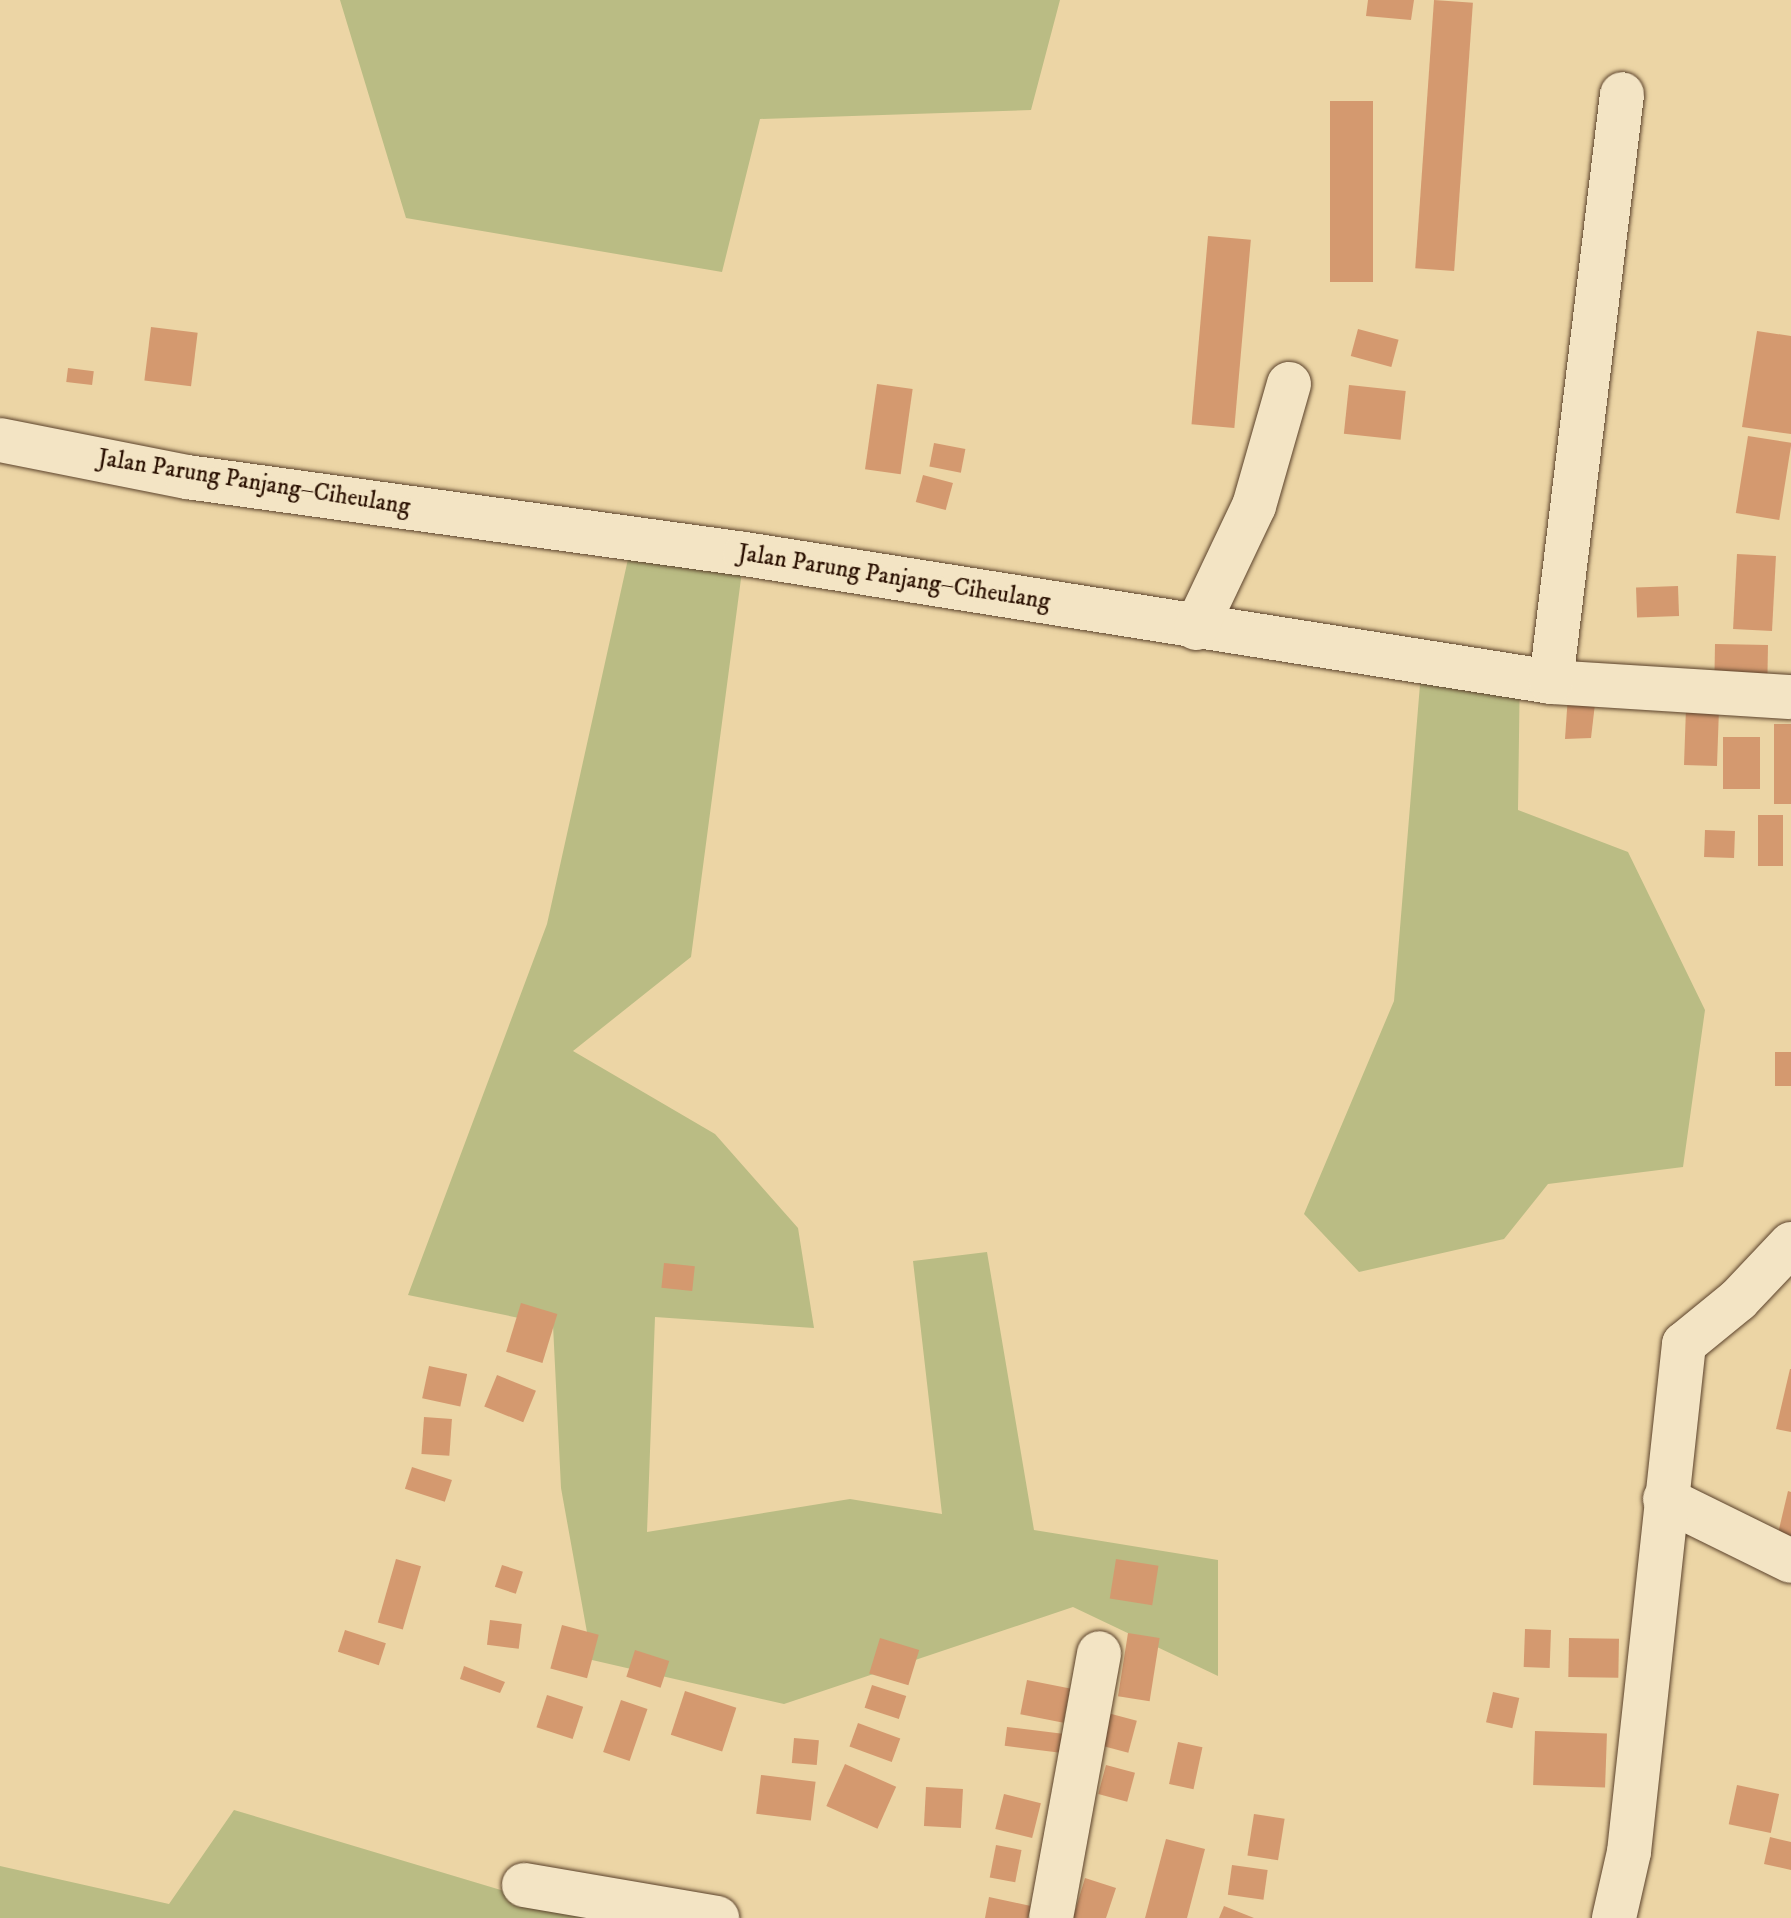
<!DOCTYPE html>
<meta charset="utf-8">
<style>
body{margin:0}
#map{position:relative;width:1791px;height:1918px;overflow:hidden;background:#ecd5a5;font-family:"IM FELL DW Pica",serif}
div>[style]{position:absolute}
.green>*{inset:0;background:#babc84}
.building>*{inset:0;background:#d4996f;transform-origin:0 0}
.roads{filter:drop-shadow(0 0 2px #5b422b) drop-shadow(0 0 2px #5b422b)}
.minor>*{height:44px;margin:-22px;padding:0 22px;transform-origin:22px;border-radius:22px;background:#f3e4c4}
span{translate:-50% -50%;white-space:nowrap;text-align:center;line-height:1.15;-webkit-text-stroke:7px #f3e4c4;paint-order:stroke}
.street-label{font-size:24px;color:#2b1102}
</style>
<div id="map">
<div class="green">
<div style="clip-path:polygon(340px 0,1060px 0,1031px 110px,760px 119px,722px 272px,406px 218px)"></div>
<div style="clip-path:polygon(636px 523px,746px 541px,691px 957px,573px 1051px,715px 1134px,798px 1228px,814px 1328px,655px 1317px,647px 1532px,850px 1499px,942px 1514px,913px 1261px,987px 1252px,1034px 1530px,1218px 1560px,1218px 1676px,1073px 1607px,784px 1704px,592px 1660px,561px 1488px,553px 1325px,408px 1295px,547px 924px)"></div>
<div style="clip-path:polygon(1423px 648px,1520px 663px,1518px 810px,1628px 852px,1705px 1010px,1683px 1167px,1548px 1184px,1504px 1239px,1359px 1272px,1304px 1214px,1394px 1001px)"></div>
<div style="clip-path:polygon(234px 1810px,594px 1918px,0 1918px,0 1866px,169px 1904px)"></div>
</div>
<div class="building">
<div style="clip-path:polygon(1368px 0,1414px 0,1411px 20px,1366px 16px)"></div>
<div style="left:1434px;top:0;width:39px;height:269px;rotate:4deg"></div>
<div style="left:1330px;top:101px;width:43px;height:181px"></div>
<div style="left:1208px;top:236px;width:43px;height:189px;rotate:5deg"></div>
<div style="left:151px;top:327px;width:47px;height:54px;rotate:7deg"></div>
<div style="left:1358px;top:329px;width:42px;height:28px;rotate:15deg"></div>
<div style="clip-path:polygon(1757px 331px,1791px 336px,1791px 434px,1742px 427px)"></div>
<div style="left:68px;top:368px;width:26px;height:14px;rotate:7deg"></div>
<div style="left:877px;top:384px;width:36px;height:86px;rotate:8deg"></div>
<div style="left:1349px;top:385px;width:57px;height:49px;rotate:6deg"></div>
<div style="left:1748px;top:436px;width:44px;height:78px;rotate:9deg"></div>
<div style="left:934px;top:443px;width:32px;height:24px;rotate:11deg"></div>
<div style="left:923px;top:475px;width:31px;height:28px;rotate:15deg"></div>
<div style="left:1737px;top:554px;width:39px;height:75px;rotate:3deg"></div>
<div style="left:1678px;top:586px;width:30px;height:42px;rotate:88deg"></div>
<div style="left:1715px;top:644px;width:53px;height:32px;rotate:1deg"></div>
<div style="clip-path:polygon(1568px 695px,1596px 695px,1591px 738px,1565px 739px)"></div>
<div style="left:1686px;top:708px;width:33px;height:57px;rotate:2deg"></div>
<div style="left:1774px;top:724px;width:17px;height:80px"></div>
<div style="left:1723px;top:737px;width:37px;height:52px"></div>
<div style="left:1758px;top:815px;width:25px;height:51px"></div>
<div style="left:1705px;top:830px;width:30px;height:27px;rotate:2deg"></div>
<div style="left:1775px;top:1052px;width:16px;height:34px"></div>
<div style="left:664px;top:1263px;width:31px;height:25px;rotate:6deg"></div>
<div style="left:521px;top:1303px;width:38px;height:51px;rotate:17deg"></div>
<div style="left:429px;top:1366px;width:39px;height:33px;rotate:12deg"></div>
<div style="clip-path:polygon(1790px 1369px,1791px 1369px,1791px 1432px,1776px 1429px)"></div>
<div style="left:497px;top:1375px;width:42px;height:34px;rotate:22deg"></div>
<div style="left:424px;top:1417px;width:28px;height:37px;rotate:4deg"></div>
<div style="left:412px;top:1467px;width:42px;height:23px;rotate:18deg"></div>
<div style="clip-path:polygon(1788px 1491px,1791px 1492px,1791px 1546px,1776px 1542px)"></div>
<div style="left:396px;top:1559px;width:26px;height:66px;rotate:16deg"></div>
<div style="left:1116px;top:1559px;width:43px;height:40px;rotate:9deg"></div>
<div style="left:502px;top:1565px;width:22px;height:23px;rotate:18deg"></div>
<div style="left:490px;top:1620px;width:32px;height:25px;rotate:7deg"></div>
<div style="left:562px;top:1625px;width:38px;height:45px;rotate:15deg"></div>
<div style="left:1525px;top:1629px;width:26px;height:38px;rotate:2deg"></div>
<div style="left:345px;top:1630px;width:43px;height:23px;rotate:18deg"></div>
<div style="left:1128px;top:1633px;width:32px;height:64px;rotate:9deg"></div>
<div style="left:880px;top:1638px;width:41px;height:37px;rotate:17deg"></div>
<div style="left:1569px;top:1638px;width:50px;height:39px;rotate:1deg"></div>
<div style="left:635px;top:1650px;width:36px;height:28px;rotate:18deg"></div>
<div style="clip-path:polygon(464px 1666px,505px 1682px,500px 1693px,460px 1679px)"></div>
<div style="left:1027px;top:1680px;width:44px;height:35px;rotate:11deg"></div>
<div style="left:872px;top:1685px;width:36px;height:24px;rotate:18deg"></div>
<div style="left:685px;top:1691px;width:54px;height:46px;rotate:18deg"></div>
<div style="left:1493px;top:1692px;width:27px;height:31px;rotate:13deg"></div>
<div style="left:547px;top:1695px;width:38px;height:34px;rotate:18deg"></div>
<div style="left:621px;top:1700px;width:28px;height:55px;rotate:19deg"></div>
<div style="left:1104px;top:1712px;width:34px;height:33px;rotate:15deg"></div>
<div style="left:858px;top:1723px;width:45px;height:25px;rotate:20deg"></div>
<div style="left:1007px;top:1727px;width:56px;height:19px;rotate:7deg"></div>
<div style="left:1535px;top:1731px;width:72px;height:54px;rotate:2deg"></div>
<div style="left:794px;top:1738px;width:25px;height:25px;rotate:5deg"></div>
<div style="left:1178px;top:1742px;width:25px;height:43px;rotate:12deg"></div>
<div style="left:845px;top:1764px;width:56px;height:46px;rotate:24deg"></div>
<div style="left:1106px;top:1765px;width:30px;height:30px;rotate:15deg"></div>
<div style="left:761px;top:1775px;width:55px;height:39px;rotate:7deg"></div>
<div style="left:1737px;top:1785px;width:43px;height:40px;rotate:12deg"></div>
<div style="left:926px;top:1787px;width:37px;height:39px;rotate:3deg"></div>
<div style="left:1004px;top:1794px;width:38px;height:36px;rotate:14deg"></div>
<div style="left:1254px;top:1814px;width:31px;height:42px;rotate:9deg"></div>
<div style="clip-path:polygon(1770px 1837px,1791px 1842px,1791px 1870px,1764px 1864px)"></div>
<div style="clip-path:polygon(1166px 1839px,1205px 1849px,1187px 1918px,1145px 1918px)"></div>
<div style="left:996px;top:1845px;width:26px;height:33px;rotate:11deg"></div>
<div style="left:1232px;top:1865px;width:36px;height:30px;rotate:8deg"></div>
<div style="clip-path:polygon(1085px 1878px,1116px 1888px,1106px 1918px,1073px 1918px)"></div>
<div style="clip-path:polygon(989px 1897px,1031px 1906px,1028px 1918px,985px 1918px)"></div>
<div style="clip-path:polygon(1224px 1906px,1254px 1918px,1219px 1918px)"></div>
</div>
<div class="roads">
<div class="minor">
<div style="left:0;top:440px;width:191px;rotate:11.2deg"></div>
<div style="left:187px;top:477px;width:563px;rotate:7.86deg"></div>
<div style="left:745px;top:554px;width:816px;rotate:9.02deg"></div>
<div style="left:1551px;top:682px;width:240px;rotate:3.6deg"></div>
<div style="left:1196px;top:628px;width:135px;rotate:-64.6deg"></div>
<div style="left:1254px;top:506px;width:127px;rotate:-74deg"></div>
<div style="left:1551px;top:682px;width:592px;rotate:-83.11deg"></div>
<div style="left:1665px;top:1499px;width:140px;rotate:26.2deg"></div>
<div style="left:524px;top:1885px;width:196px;rotate:9.7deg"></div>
<div style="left:1051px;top:1918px;width:269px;rotate:-79.7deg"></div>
<div style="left:1614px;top:1918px;width:68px;rotate:-77.2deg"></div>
<div style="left:1629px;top:1852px;width:511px;rotate:-83.82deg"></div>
<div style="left:1684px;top:1344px;width:70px;rotate:-39.2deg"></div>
<div style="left:1738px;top:1300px;width:77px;rotate:-46.6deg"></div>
</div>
</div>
<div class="street-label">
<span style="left:254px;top:483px;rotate:9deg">Jalan Parung Panjang–Ciheulang</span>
<span style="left:894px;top:578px;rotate:9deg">Jalan Parung Panjang–Ciheulang</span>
</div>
</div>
